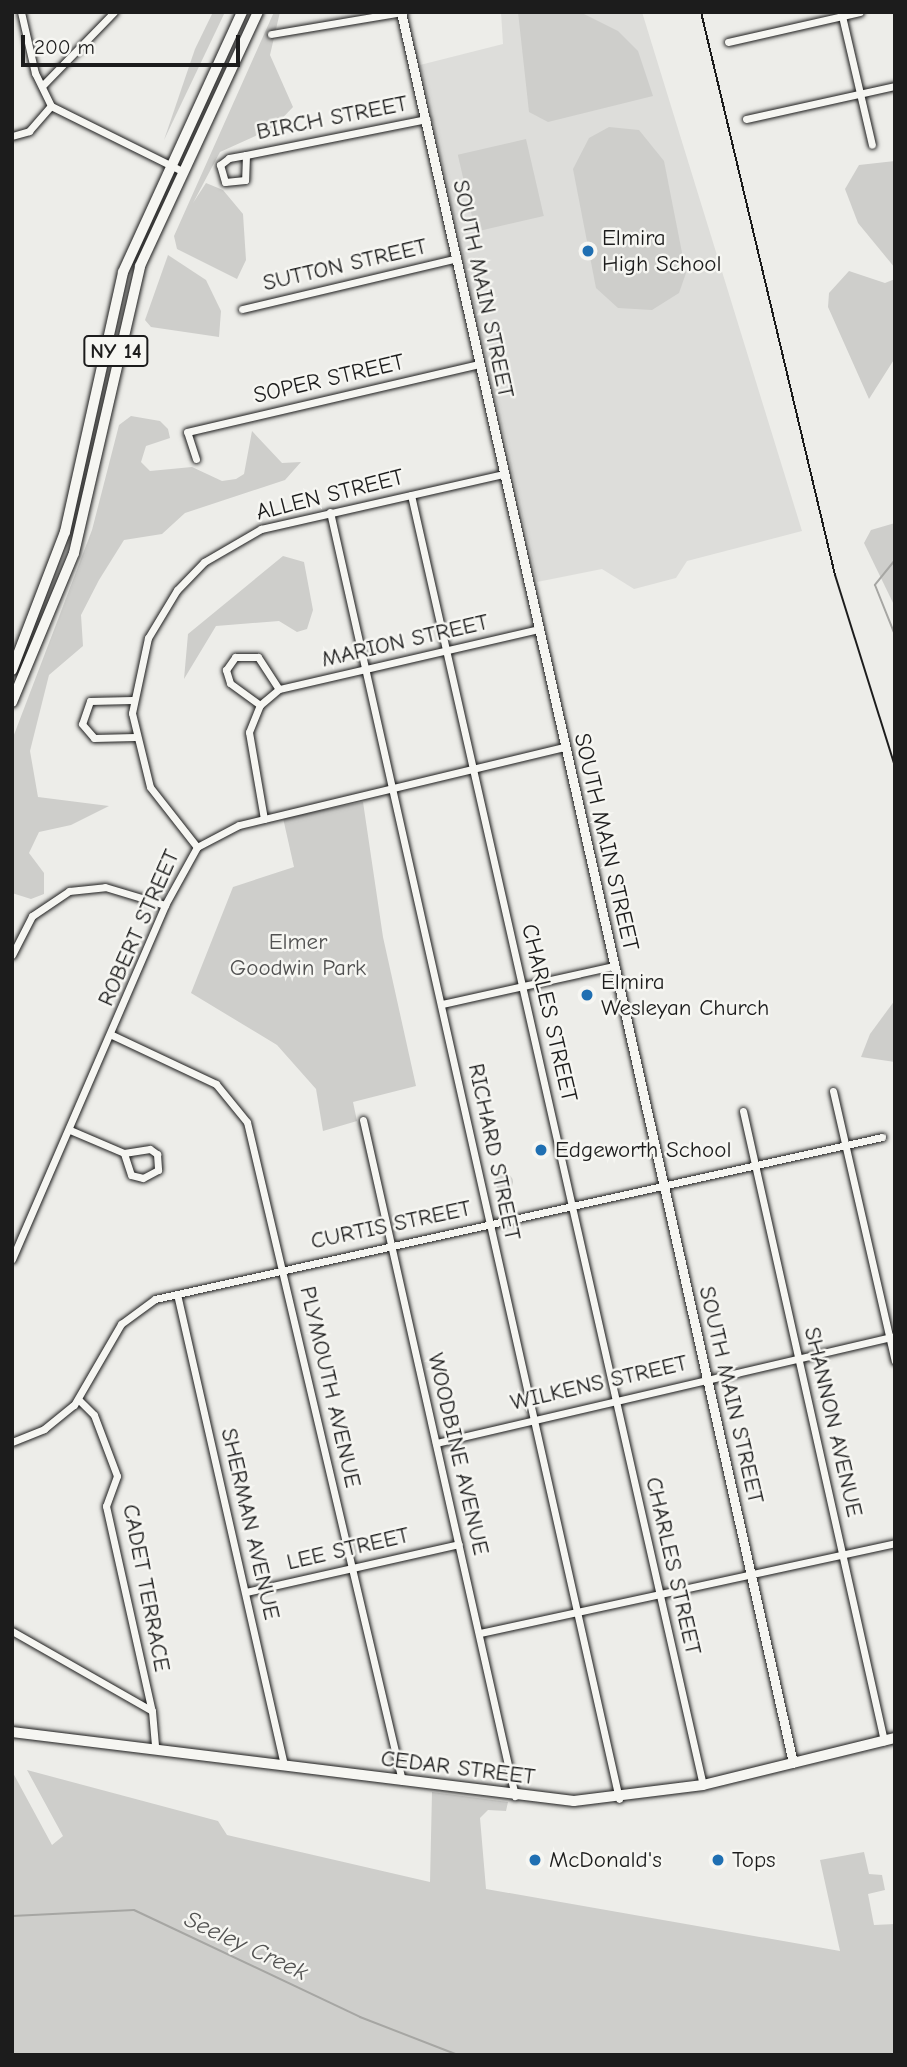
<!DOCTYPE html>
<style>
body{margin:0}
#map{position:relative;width:907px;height:2067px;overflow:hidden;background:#edede9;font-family:"Comic Neue",sans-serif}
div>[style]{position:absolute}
.built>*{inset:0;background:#ddddda}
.green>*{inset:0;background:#cececb;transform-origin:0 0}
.round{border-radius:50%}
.stream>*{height:2px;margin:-1px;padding:0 1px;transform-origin:1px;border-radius:1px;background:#a6a6a3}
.roads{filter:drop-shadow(0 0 2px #1c1c1c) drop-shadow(0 0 2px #1c1c1c)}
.minor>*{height:7px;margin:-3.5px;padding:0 3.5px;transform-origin:3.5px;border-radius:3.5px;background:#f6f6f2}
.tertiary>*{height:9px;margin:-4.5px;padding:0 4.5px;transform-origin:4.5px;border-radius:4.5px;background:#f6f6f2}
.secondary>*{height:10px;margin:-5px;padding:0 5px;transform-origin:5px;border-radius:5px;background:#f6f6f2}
.primary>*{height:10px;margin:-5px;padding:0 5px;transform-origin:5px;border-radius:5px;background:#f6f6f2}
.rail>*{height:2px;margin:-1px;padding:0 1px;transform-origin:1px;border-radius:1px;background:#1c1c1c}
.dots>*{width:19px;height:19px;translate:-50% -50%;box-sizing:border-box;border:4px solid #f6f6f2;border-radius:50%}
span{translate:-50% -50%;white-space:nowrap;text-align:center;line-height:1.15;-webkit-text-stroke:5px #f6f6f2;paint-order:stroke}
.shield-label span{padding:2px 5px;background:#f6f6f2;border:2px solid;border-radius:5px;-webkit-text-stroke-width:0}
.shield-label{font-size:21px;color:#1c1c1c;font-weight:700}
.street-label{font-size:23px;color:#1c1c1c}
.poi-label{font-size:23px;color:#1c1c1c}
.left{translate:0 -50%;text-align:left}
.park-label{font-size:23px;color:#515151}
.water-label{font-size:24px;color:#535352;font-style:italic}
.frame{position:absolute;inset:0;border:14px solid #1c1c1c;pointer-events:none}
.scale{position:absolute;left:21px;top:35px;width:219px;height:32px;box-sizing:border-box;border:4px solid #1c1c1c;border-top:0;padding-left:9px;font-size:21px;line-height:24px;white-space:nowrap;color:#1c1c1c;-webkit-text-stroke:5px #f6f6f2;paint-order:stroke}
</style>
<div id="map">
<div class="built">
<div style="clip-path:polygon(501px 12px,642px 12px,802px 531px,687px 561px,676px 578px,634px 589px,602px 569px,537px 582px,420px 65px,503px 44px)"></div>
</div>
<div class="green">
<div style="clip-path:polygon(213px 12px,225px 12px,164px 140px,195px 49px)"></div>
<div style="clip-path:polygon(274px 12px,280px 12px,270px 55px,293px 107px,273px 128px,220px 152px,193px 203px,206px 183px,223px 190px,243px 214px,246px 260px,237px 279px,177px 249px,174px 236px)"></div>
<div style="clip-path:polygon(518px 12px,580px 12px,618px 31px,638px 51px,653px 96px,548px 122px,529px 112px)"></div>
<div style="clip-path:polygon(609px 127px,639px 130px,664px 161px,686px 273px,679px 293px,652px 310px,618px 308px,596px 288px,573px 169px,589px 138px)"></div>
<div style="left:526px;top:139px;width:79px;height:70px;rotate:77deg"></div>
<div style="clip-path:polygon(895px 161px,895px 268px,858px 223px,845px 189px,859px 165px)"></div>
<div style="clip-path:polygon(168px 255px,206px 280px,221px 311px,219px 337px,151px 327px,145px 320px)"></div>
<div style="clip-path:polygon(849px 271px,885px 283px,895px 279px,895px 358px,869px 399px,828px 307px,829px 293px)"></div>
<div style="clip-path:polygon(131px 416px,160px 421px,168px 429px,170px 438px,146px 446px,141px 462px,150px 471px,192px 467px,222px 481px,236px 479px,244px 474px,252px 431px,282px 463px,301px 462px,285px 480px,185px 513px,162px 534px,124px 540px,99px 580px,81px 615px,83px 646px,49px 675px,30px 751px,38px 797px,109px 806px,71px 825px,39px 832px,29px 853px,44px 873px,44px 894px,31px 899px,12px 893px,12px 740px,92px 530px,119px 425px)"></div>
<div style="clip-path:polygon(895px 523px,895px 607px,864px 543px,871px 530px)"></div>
<div style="clip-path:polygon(283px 556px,304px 562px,313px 610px,307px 629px,297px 632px,279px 621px,216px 626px,184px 679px,188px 634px)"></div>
<div style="clip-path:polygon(363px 802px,383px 937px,416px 1086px,353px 1102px,357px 1121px,323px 1131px,316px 1089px,277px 1045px,191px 993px,233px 887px,294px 867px,283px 818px)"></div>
<div style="clip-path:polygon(895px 1000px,895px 1062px,861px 1057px,870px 1034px)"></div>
<div class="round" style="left:495px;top:1173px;width:18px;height:18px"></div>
<div style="clip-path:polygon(27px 1770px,218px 1821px,227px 1835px,430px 1882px,432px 1792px,508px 1802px,506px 1811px,488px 1810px,480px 1818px,486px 1889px,840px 1951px,820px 1860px,864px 1852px,869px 1874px,882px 1875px,885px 1890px,868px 1894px,874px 1925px,895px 1924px,895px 2055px,12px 2055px,12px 1771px,52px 1845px,63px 1836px)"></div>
</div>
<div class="stream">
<div style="left:895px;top:560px;width:32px;rotate:129deg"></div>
<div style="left:875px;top:585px;width:54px;rotate:68.2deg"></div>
<div style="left:12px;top:1916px;width:122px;rotate:-2.8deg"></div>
<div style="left:134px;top:1910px;width:250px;rotate:25.3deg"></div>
<div style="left:360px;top:2017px;width:105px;rotate:21.2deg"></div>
</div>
<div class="roads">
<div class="minor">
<div style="left:21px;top:12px;width:63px;rotate:77.1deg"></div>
<div style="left:35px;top:73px;width:37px;rotate:64deg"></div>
<div style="left:51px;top:106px;width:146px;rotate:26.4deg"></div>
<div style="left:842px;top:16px;width:132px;rotate:76.9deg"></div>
<div style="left:271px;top:34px;width:134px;rotate:-9.5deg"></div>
<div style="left:728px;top:42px;width:135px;rotate:-12.8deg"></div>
<div style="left:43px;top:85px;width:102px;rotate:-45.8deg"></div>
<div style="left:746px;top:119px;width:153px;rotate:-12.5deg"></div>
<div style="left:12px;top:136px;width:18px;rotate:-16deg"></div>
<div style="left:29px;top:131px;width:33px;rotate:-49deg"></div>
<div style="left:246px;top:155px;width:25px;rotate:92deg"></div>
<div style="left:245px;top:180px;width:20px;rotate:174deg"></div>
<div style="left:225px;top:182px;width:18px;rotate:-106deg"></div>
<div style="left:220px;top:165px;width:11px;rotate:-38deg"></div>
<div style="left:229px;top:158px;width:17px;rotate:-10deg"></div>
<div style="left:246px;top:155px;width:184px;rotate:-11.3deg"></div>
<div style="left:242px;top:309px;width:221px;rotate:-13.3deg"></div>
<div style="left:196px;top:459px;width:28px;rotate:-108deg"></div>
<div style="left:187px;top:432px;width:301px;rotate:-13.1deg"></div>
<div style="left:411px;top:495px;width:1323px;rotate:77.25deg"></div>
<div style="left:330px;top:512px;width:1319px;rotate:77.34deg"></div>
<div style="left:132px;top:700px;width:42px;rotate:178.6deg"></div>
<div style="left:90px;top:701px;width:24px;rotate:109deg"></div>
<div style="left:82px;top:724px;width:18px;rotate:49deg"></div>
<div style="left:94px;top:738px;width:41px;rotate:-1.4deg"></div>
<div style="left:260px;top:705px;width:37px;rotate:-144deg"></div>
<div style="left:230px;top:683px;width:14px;rotate:-107deg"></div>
<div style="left:226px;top:670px;width:16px;rotate:-55deg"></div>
<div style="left:235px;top:657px;width:23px"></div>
<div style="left:258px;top:657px;width:38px;rotate:57deg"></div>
<div style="left:264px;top:819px;width:88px;rotate:-99.8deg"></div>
<div style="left:249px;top:732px;width:29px;rotate:-68deg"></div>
<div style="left:260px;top:705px;width:25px;rotate:-40deg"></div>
<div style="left:279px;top:689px;width:267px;rotate:-13deg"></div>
<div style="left:197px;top:847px;width:76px;rotate:-128.1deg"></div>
<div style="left:150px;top:787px;width:76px;rotate:-103.7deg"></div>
<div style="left:132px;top:713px;width:77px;rotate:-78deg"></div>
<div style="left:148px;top:638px;width:56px;rotate:-58.9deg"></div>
<div style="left:177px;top:590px;width:39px;rotate:-46deg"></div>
<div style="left:204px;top:562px;width:66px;rotate:-30.1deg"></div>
<div style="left:261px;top:529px;width:249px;rotate:-12.8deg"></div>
<div style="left:12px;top:955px;width:44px;rotate:-62.9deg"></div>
<div style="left:32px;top:916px;width:45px;rotate:-34deg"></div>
<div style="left:69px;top:891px;width:36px;rotate:-6deg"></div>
<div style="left:105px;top:887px;width:63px;rotate:16.7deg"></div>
<div style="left:442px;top:1004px;width:176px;rotate:-12.5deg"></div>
<div style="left:112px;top:1035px;width:115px;rotate:25.2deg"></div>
<div style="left:216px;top:1084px;width:49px;rotate:50.8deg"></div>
<div style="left:247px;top:1122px;width:677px;rotate:76.76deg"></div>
<div style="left:833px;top:1091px;width:277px;rotate:77.1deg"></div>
<div style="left:743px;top:1111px;width:646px;rotate:77.38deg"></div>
<div style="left:363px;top:1120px;width:693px;rotate:77.33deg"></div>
<div style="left:70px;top:1130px;width:59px;rotate:23.1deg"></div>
<div style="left:124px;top:1153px;width:26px;rotate:-9deg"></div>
<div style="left:150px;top:1149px;width:9px;rotate:36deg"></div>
<div style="left:157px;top:1154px;width:16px;rotate:86deg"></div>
<div style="left:158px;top:1170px;width:17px;rotate:152deg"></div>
<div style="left:143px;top:1178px;width:12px;rotate:-166deg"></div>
<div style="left:131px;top:1175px;width:23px;rotate:-108deg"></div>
<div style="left:12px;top:1259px;width:386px;rotate:-66.6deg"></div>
<div style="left:165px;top:905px;width:66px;rotate:-61.1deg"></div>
<div style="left:197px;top:847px;width:47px;rotate:-27.6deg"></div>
<div style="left:239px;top:825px;width:335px;rotate:-13.5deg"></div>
<div style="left:177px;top:1294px;width:482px;rotate:77.2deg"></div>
<div style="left:79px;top:1400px;width:21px;rotate:45deg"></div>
<div style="left:94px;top:1415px;width:65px;rotate:69.3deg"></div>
<div style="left:117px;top:1476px;width:32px;rotate:110deg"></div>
<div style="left:106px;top:1506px;width:210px;rotate:77.4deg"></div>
<div style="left:12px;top:1442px;width:35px;rotate:-22deg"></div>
<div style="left:44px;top:1429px;width:38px;rotate:-39deg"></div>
<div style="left:74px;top:1405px;width:94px;rotate:-59.9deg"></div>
<div style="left:121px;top:1324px;width:42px;rotate:-36.3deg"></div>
<div style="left:155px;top:1299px;width:745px;rotate:-12.56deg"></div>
<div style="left:436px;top:1443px;width:471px;rotate:-13.1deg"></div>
<div style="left:246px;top:1592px;width:218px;rotate:-12.7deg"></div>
<div style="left:12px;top:1631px;width:161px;rotate:29.7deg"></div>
<div style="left:152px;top:1711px;width:37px;rotate:85deg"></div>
<div style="left:480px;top:1633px;width:425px;rotate:-12.2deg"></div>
</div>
<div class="tertiary">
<div style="left:401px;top:12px;width:1794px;rotate:77.38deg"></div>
</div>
<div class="secondary">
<div style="left:12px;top:1732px;width:566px;rotate:7deg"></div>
<div style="left:574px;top:1801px;width:130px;rotate:-7.1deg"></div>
<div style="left:703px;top:1785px;width:198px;rotate:-13.8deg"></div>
</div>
<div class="primary">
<div style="left:12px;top:670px;width:148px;rotate:-69deg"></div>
<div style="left:65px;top:532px;width:266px;rotate:-77.4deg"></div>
<div style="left:123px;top:272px;width:286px;rotate:-65.4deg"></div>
<div style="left:12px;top:702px;width:161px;rotate:-67.4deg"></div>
<div style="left:74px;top:553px;width:294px;rotate:-77deg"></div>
<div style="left:140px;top:266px;width:280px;rotate:-65.1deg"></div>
</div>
</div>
<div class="rail">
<div style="left:701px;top:12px;width:579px;rotate:76.61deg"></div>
<div style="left:835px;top:575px;width:201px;rotate:72.6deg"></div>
</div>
<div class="dots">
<div style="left:588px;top:251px;background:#1f6fb2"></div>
<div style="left:587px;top:995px;background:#1f6fb2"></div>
<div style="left:541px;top:1150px;background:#1f6fb2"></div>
<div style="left:535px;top:1860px;background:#1f6fb2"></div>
<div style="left:718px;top:1860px;background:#1f6fb2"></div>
</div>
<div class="shield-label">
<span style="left:116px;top:351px">NY 14</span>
</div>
<div class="street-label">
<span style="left:332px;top:118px;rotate:-11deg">BIRCH STREET</span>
<span style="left:345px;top:265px;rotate:-13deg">SUTTON STREET</span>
<span style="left:483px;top:289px;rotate:78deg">SOUTH MAIN STREET</span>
<span style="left:329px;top:379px;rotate:-13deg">SOPER STREET</span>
<span style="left:330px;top:495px;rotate:-14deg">ALLEN STREET</span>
<span style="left:405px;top:641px;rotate:-13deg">MARION STREET</span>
<span style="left:606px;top:842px;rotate:77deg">SOUTH MAIN STREET</span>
<span style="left:139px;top:928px;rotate:-66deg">ROBERT STREET</span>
<span style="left:549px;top:1013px;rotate:77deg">CHARLES STREET</span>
<span style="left:494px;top:1152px;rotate:78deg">RICHARD STREET</span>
<span style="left:391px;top:1225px;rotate:-12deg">CURTIS STREET</span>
<span style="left:599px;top:1383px;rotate:-13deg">WILKENS STREET</span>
<span style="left:330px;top:1387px;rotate:77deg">PLYMOUTH AVENUE</span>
<span style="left:731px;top:1395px;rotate:77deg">SOUTH MAIN STREET</span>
<span style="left:833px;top:1422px;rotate:77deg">SHANNON AVENUE</span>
<span style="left:458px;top:1454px;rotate:77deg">WOODBINE AVENUE</span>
<span style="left:250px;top:1524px;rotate:77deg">SHERMAN AVENUE</span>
<span style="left:348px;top:1549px;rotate:-13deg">LEE STREET</span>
<span style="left:673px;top:1566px;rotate:77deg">CHARLES STREET</span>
<span style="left:146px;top:1588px;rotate:79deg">CADET TERRACE</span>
<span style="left:458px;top:1768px;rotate:7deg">CEDAR STREET</span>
</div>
<div class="poi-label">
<span class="left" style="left:602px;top:251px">Elmira<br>High School</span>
<span class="left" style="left:601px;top:995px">Elmira<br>Wesleyan Church</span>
<span class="left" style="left:555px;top:1150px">Edgeworth School</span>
<span class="left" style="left:549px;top:1860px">McDonald's</span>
<span class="left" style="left:732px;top:1860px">Tops</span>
</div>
<div class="park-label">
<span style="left:298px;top:955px">Elmer<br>Goodwin Park</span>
</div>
<div class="water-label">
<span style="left:246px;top:1946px;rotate:25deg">Seeley Creek</span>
</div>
<div class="frame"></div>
<div class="scale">200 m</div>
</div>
